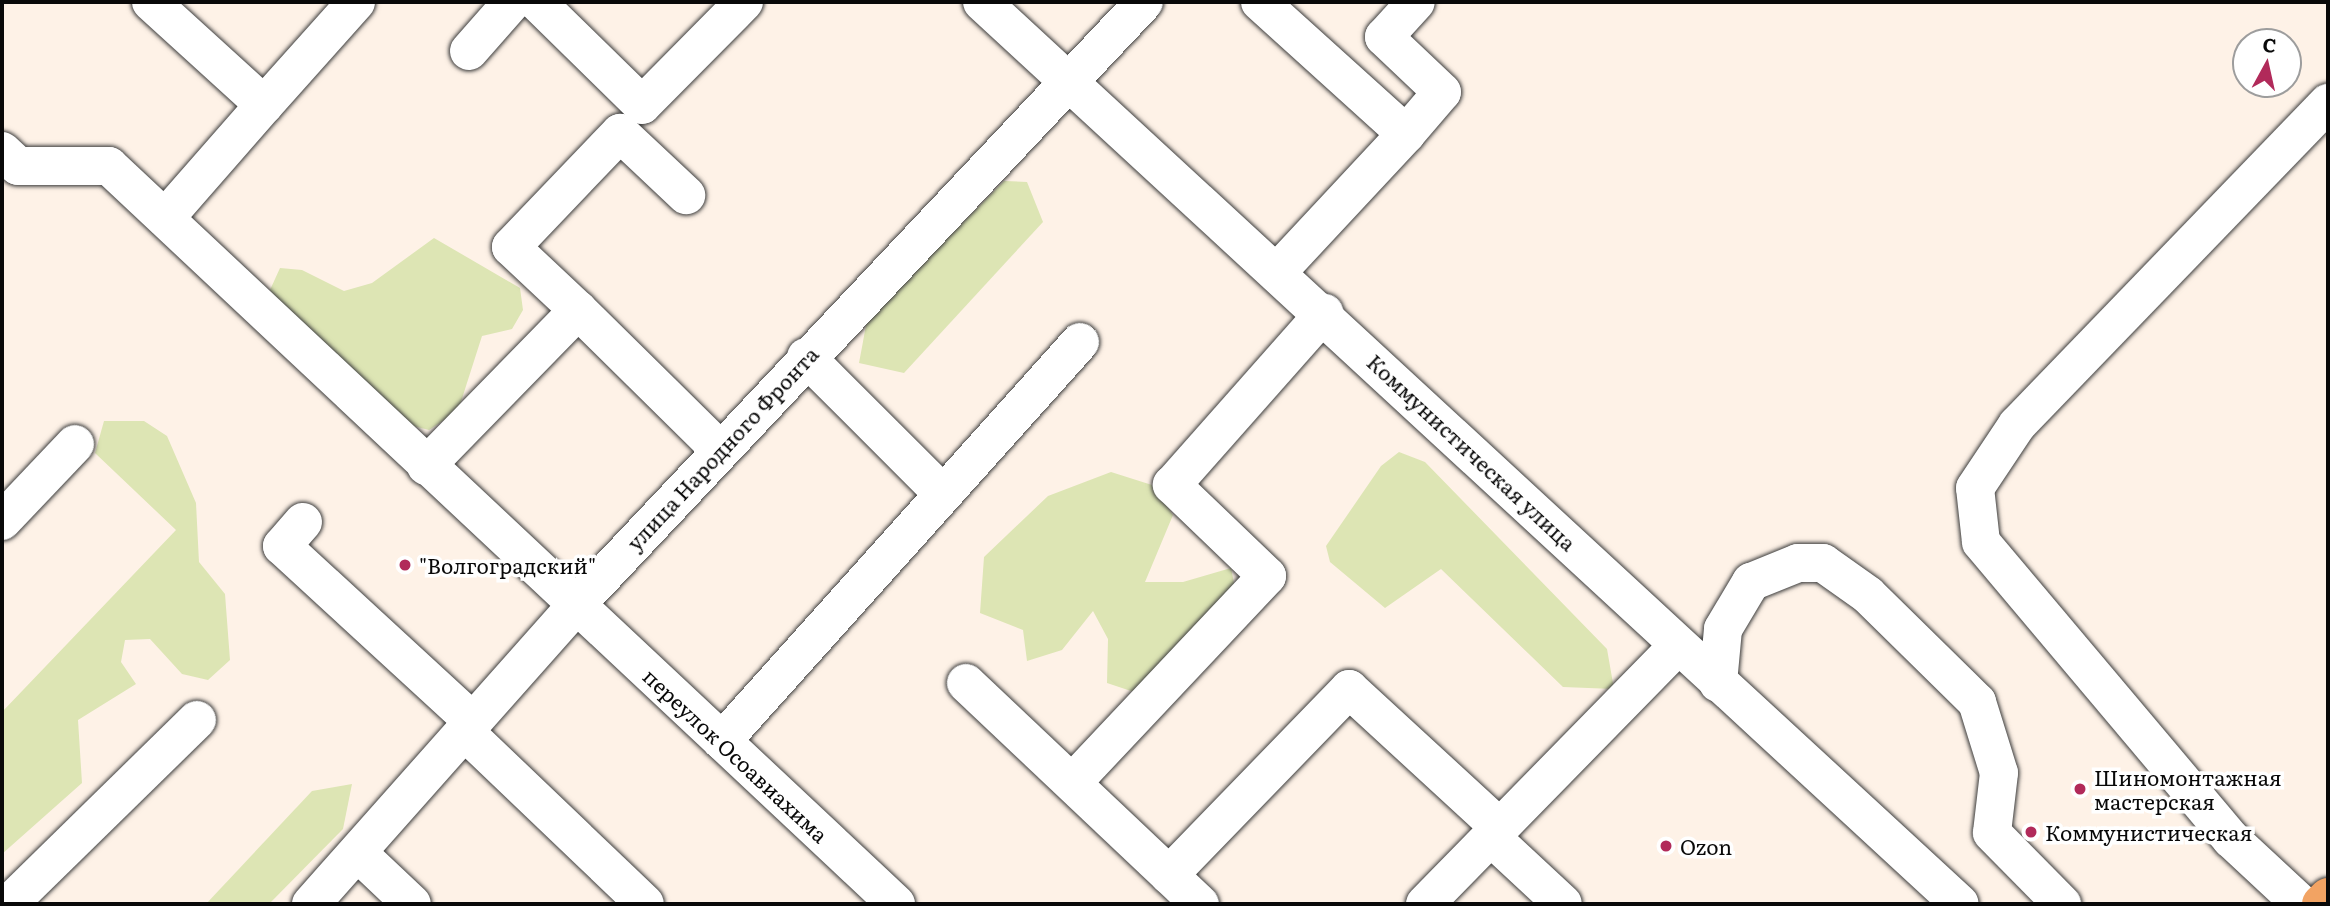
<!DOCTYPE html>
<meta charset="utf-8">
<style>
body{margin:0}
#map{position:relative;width:2330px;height:906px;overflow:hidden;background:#fef2e7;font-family:Literata,serif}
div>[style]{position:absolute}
.green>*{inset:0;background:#dde5b4}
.roads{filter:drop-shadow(0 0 2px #3c3c3c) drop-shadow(0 0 2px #3c3c3c)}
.minor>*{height:38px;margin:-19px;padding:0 19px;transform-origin:19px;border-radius:19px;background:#fff}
.major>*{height:38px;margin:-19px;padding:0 19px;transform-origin:19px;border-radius:19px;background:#f2a363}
.dots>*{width:19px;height:19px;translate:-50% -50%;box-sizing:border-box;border:4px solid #fff;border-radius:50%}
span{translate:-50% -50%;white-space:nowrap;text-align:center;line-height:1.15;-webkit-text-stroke:7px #fff;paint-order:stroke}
.street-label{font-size:21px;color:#090909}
.poi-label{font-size:21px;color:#090909}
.left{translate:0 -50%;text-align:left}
.frame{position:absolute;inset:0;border:4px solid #090909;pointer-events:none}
.north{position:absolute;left:2232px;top:28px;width:70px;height:70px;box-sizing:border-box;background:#fff;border:2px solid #9d9d9d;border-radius:50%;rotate:8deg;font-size:19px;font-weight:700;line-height:28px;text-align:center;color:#090909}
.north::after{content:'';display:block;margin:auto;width:24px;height:32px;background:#b12a5a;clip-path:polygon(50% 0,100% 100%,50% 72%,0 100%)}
</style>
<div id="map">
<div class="green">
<div style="clip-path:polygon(1004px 181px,1027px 182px,1043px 222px,904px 373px,859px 363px,867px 320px)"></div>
<div style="clip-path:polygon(434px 238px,520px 288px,523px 310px,512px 329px,482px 336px,458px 411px,429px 430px,397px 422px,290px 322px,270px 290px,280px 268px,302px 270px,344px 291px,372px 283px)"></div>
<div style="clip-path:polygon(104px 421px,144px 421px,167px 436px,196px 503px,199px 562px,225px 594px,230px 660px,208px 680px,182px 674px,150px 639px,125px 640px,121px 662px,136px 684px,78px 720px,82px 783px,2px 854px,2px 712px,176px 530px,95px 453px)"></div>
<div style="clip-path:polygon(1399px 452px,1425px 462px,1607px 649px,1614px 689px,1563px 687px,1441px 569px,1385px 608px,1330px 562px,1326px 546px,1381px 466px)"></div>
<div style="clip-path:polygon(1111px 472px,1152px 485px,1173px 515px,1145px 582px,1183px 582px,1231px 568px,1236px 593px,1137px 693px,1107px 683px,1108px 639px,1093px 611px,1062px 650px,1027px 661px,1023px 630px,980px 613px,984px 557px,1048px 496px)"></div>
<div style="clip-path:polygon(352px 784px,343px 829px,269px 904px,206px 904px,312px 791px)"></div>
</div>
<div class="roads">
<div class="minor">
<div style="left:151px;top:2px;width:153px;rotate:42.3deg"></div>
<div style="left:264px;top:105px;width:150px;rotate:131.2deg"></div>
<div style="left:537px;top:2px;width:147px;rotate:44.4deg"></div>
<div style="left:642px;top:105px;width:145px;rotate:-45.3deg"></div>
<div style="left:982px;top:2px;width:1330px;rotate:42.69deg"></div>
<div style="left:1260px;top:2px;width:197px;rotate:42.1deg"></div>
<div style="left:1406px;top:134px;width:186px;rotate:133deg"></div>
<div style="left:469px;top:51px;width:65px;rotate:-48.7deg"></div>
<div style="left:264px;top:105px;width:138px;rotate:-48.2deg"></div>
<div style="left:1406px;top:134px;width:55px;rotate:-49.4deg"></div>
<div style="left:1442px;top:92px;width:80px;rotate:-136.5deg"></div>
<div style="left:1384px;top:37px;width:47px;rotate:-47.6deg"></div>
<div style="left:2px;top:151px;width:22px;rotate:43deg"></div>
<div style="left:18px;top:166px;width:91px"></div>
<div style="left:109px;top:166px;width:1079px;rotate:43.16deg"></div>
<div style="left:578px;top:310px;width:199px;rotate:44.6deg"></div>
<div style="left:806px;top:357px;width:192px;rotate:45deg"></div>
<div style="left:426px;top:466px;width:218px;rotate:-45.7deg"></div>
<div style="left:578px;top:310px;width:92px;rotate:-136.8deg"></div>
<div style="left:511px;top:247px;width:158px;rotate:-46.3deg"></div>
<div style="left:620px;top:133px;width:91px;rotate:43.2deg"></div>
<div style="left:2px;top:521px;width:106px;rotate:-46.5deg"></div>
<div style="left:303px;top:522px;width:32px;rotate:131deg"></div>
<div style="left:282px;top:546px;width:258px;rotate:42.6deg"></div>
<div style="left:966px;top:683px;width:322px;rotate:43.4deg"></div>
<div style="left:1718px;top:683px;width:54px;rotate:-84.7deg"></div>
<div style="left:1723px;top:629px;width:55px;rotate:-59.2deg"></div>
<div style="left:1751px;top:582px;width:51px;rotate:-22deg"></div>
<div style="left:1798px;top:563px;width:25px"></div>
<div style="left:1823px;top:563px;width:55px;rotate:35.4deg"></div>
<div style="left:1868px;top:595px;width:153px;rotate:44.5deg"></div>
<div style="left:1977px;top:702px;width:74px;rotate:72.8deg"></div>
<div style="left:1999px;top:773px;width:60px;rotate:96.7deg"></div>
<div style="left:1992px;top:833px;width:100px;rotate:45.4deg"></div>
<div style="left:464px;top:731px;width:250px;rotate:43.7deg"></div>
<div style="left:722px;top:741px;width:536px;rotate:-48.1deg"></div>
<div style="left:1073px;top:782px;width:283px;rotate:-46.7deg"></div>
<div style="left:1267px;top:576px;width:132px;rotate:-136.2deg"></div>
<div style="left:1172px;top:485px;width:230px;rotate:-48.5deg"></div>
<div style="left:1491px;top:837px;width:98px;rotate:42.9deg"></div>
<div style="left:358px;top:853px;width:74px;rotate:43.4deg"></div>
<div style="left:1169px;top:875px;width:259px;rotate:-45.9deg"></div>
<div style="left:1349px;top:689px;width:205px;rotate:42.6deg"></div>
<div style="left:9px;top:904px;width:263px;rotate:-44.4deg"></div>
<div style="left:311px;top:904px;width:400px;rotate:-48.4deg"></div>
<div style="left:576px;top:605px;width:828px;rotate:-46.71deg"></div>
<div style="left:1425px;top:904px;width:361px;rotate:-45.6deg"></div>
<div style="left:2301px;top:904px;width:96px;rotate:-137.1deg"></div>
<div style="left:2231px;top:839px;width:388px;rotate:-130.1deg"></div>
<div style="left:1981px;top:542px;width:54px;rotate:-96.3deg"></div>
<div style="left:1975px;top:488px;width:76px;rotate:-56.3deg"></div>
<div style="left:2017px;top:425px;width:448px;rotate:-46deg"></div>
</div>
<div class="major">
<div style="left:2321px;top:904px;width:10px;rotate:-45deg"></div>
</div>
</div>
<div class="dots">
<div style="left:405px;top:565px;background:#b12a5a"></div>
<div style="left:2080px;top:789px;background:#b12a5a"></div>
<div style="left:2031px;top:832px;background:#b12a5a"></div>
<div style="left:1666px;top:846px;background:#b12a5a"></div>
</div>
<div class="street-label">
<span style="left:722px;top:448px;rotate:-47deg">улица Народного Фронта</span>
<span style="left:1472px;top:452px;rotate:43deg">Коммунистическая улица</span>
<span style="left:736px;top:755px;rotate:43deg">переулок Осоавиахима</span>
</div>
<div class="poi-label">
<span class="left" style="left:419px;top:565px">"Волгоградский"</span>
<span class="left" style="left:2094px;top:789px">Шиномонтажная<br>мастерская</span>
<span class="left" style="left:2045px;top:832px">Коммунистическая</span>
<span class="left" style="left:1680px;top:846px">Ozon</span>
</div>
<div class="frame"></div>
<div class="north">С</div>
</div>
